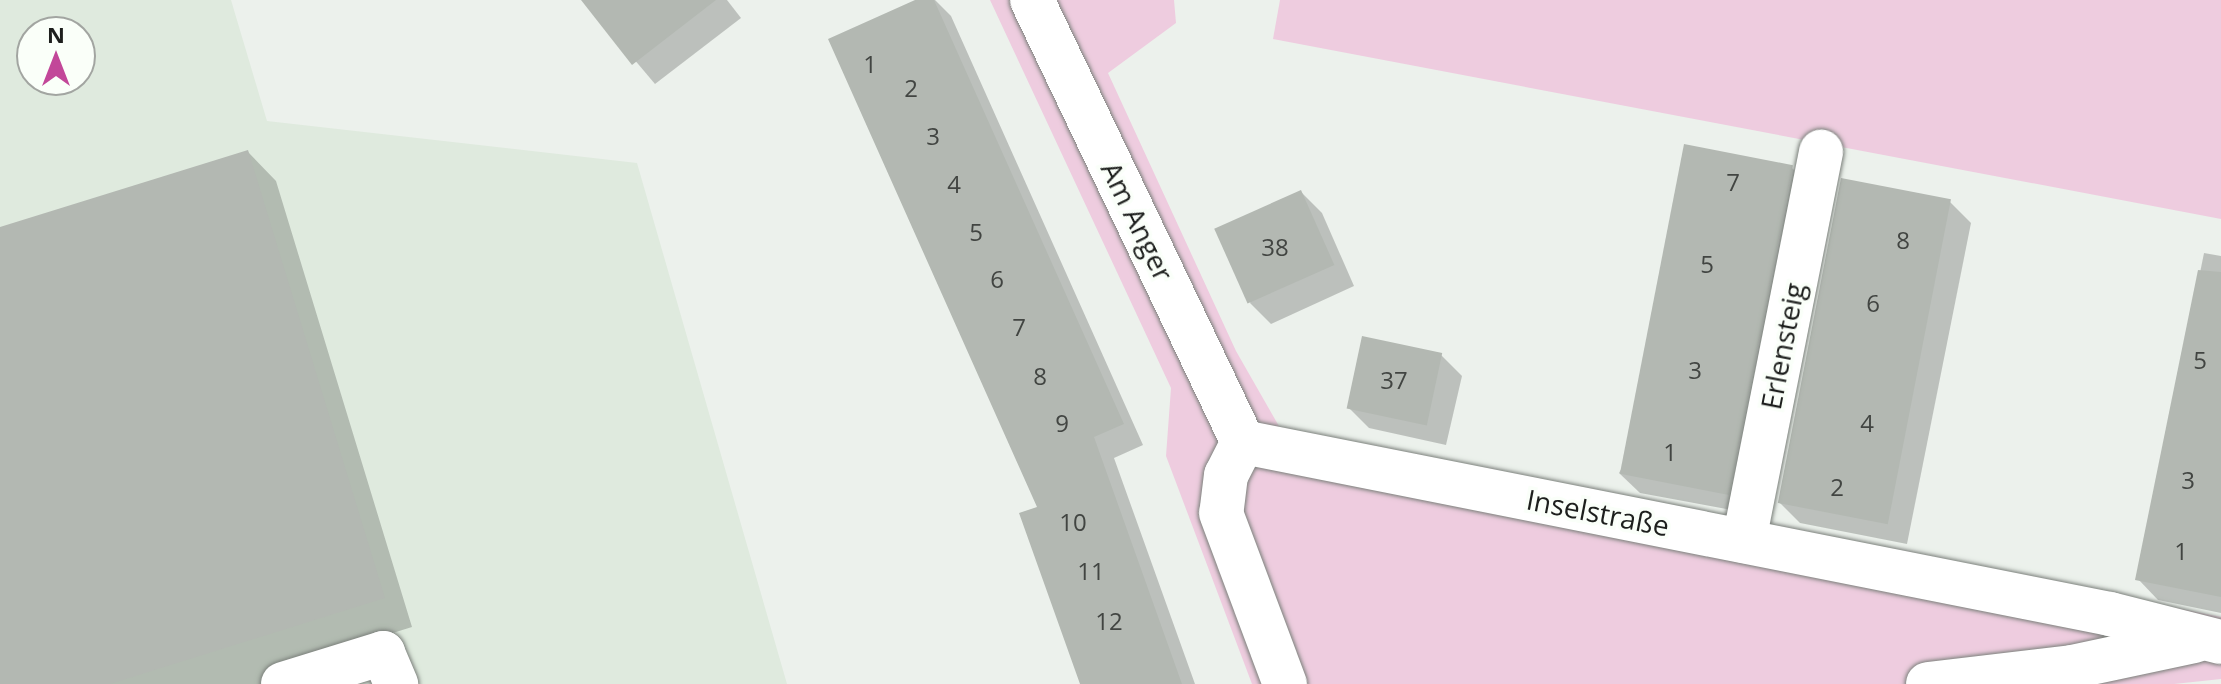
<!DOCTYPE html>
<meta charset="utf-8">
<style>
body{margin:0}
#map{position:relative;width:2221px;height:684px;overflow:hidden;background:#ecf1ec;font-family:"Open Sans",sans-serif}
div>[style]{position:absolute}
.built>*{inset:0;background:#dfeade}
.green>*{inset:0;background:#eeccdf}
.shadow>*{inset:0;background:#0003}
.building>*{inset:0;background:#b3b8b2;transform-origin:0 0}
.roads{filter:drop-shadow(0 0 2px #7b807b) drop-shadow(0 0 2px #7b807b)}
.minor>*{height:44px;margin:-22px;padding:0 22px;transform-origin:22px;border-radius:22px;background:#fff}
span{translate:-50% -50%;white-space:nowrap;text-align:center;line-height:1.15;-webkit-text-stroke:7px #fafff9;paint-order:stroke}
.number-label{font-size:24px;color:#424542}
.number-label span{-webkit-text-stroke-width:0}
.street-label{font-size:28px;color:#1d1f1d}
.north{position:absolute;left:16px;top:16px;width:80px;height:80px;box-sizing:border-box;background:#fafff9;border:2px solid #a2a5a1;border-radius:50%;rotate:0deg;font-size:22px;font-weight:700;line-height:32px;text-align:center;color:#1d1f1d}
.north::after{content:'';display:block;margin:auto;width:28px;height:36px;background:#c24799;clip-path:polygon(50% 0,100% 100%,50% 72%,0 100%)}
</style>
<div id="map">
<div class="built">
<div style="clip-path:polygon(evenodd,0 0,231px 0,267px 121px,637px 163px,787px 684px,0 684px,0 0,32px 32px,80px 32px,80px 80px,32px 80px,32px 32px)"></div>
</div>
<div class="green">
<div style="clip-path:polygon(990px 0,1174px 0,1176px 23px,1108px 73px,1236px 351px,1280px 428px,2221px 617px,2221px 679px,2174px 684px,1252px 684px,1166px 456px,1171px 388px)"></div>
<div style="clip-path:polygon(1280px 0,2221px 0,2221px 219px,1273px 39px)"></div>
</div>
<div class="shadow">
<div style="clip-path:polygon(584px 0,727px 0,741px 18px,655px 84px)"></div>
<div style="clip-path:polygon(920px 0,935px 0,951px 16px,1143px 445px,1114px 458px,1195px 684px,1082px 684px)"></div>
<div style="clip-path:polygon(248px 152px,276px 181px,412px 627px,296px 663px,303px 684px,0 684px,0 229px)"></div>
<div style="clip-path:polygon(1792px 168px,1813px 189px,1748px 513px,1640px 493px,1619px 473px)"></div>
<div style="clip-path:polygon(1301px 192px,1322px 213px,1354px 286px,1271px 324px,1250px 303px)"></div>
<div style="clip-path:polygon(1950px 202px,1971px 223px,1907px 544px,1800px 523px,1779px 502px)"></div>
<div style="clip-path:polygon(2204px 253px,2221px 256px,2221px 613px,2158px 600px,2138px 579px)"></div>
<div style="clip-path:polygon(1441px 355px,1462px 376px,1446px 445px,1369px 428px,1348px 407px)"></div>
</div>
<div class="building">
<div style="clip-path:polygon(581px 0,716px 0,632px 65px)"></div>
<div style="clip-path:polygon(915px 0,934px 0,1124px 424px,1094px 437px,1182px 684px,1080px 684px,1019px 513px,1037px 507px,828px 39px)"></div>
<div style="left:1684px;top:144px;width:111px;height:336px;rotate:11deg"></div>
<div style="clip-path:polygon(248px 150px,385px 598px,110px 684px,0 684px,0 227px)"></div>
<div style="left:1841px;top:178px;width:112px;height:331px;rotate:11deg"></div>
<div style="left:1301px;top:190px;width:82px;height:95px;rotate:66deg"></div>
<div style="clip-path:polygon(2198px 270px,2221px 272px,2221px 597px,2135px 580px)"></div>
<div style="left:1362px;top:336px;width:82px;height:74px;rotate:12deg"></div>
</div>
<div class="roads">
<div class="minor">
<div style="left:1032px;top:0;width:490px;rotate:64.5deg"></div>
<div style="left:1243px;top:442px;width:884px;rotate:11.22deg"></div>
<div style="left:2110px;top:614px;width:114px;rotate:14.2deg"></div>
<div style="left:1243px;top:442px;width:37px;rotate:117deg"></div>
<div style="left:1226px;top:475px;width:38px;rotate:97deg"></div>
<div style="left:1221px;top:513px;width:183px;rotate:69.5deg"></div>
<div style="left:1744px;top:541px;width:397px;rotate:-78.8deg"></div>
<div style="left:283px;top:684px;width:105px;rotate:-17.2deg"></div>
<div style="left:383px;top:653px;width:34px;rotate:67deg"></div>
<div style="left:1928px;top:684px;width:145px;rotate:-6.7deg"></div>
<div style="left:2072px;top:667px;width:125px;rotate:-12deg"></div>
</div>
</div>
<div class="number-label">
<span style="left:870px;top:64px">1</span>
<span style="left:911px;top:88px">2</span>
<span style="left:933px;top:136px">3</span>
<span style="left:1733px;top:182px">7</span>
<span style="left:954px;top:184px">4</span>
<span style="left:976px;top:232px">5</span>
<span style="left:1903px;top:240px">8</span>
<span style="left:1275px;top:247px">38</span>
<span style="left:1707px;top:264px">5</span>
<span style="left:997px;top:279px">6</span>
<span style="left:1873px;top:303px">6</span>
<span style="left:1019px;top:327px">7</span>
<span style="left:2200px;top:360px">5</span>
<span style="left:1695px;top:370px">3</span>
<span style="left:1040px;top:376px">8</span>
<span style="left:1394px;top:380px">37</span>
<span style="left:1062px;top:423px">9</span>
<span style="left:1867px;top:423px">4</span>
<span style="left:1670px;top:452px">1</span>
<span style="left:2188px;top:480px">3</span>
<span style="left:1837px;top:487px">2</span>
<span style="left:1073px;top:522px">10</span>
<span style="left:2181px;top:551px">1</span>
<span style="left:1091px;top:571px">11</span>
<span style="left:1109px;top:621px">12</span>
</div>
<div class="street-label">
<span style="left:1138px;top:221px;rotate:64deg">Am Anger</span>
<span style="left:1782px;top:346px;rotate:-79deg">Erlensteig</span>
<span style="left:1598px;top:512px;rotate:11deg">Inselstraße</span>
</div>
<div class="north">N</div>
</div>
